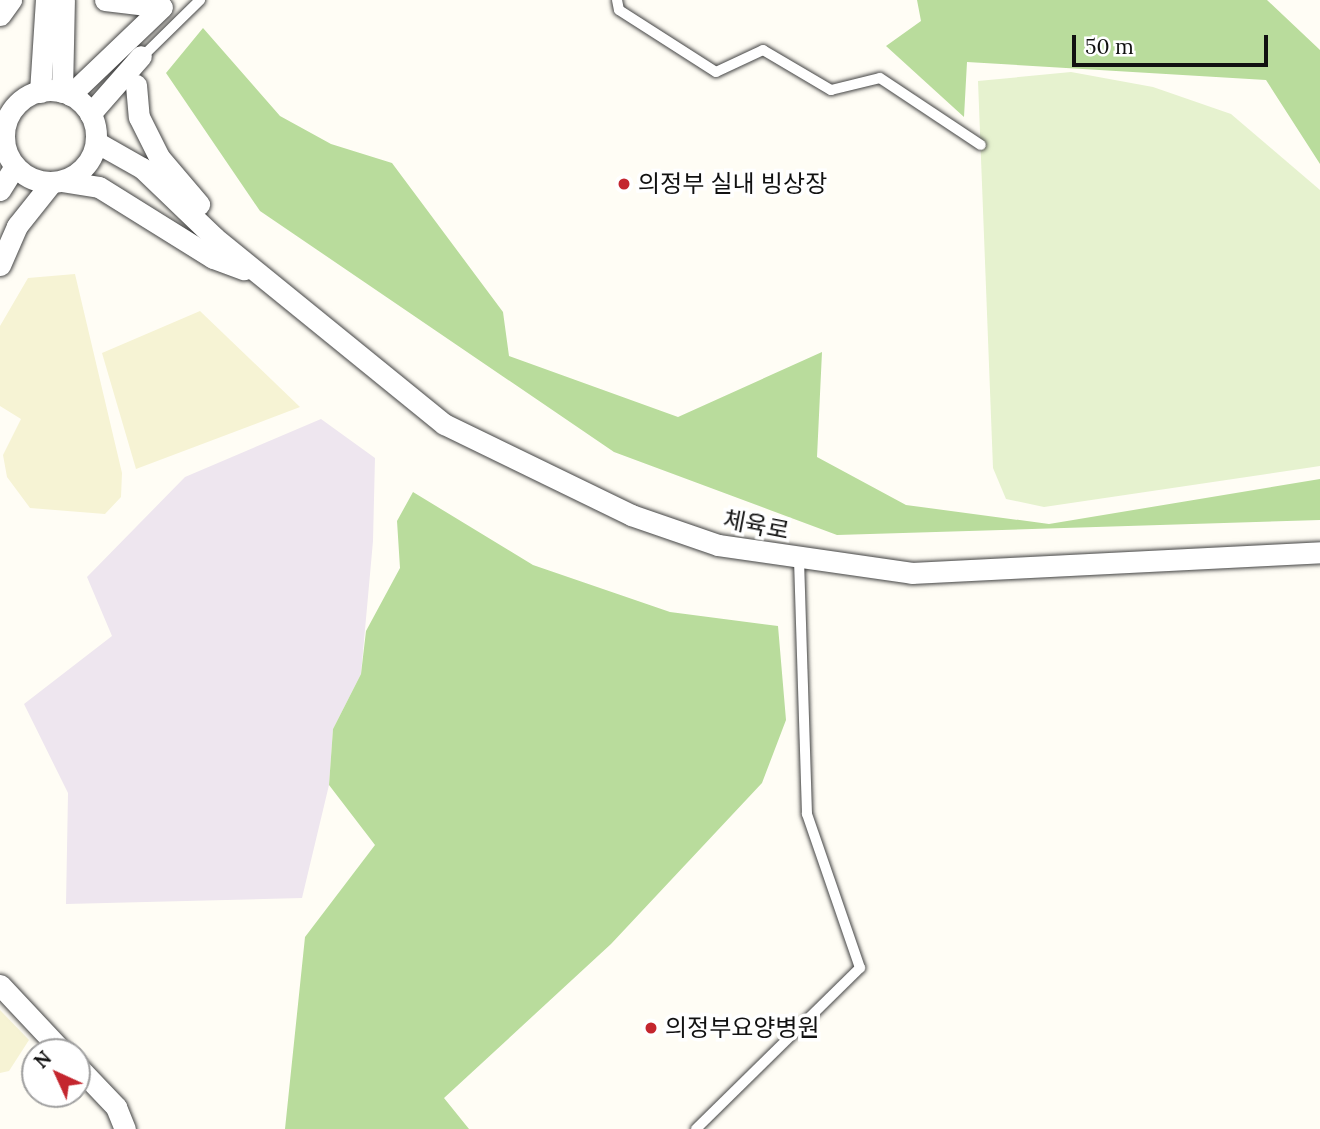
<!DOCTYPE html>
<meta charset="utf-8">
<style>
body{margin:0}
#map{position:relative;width:1320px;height:1129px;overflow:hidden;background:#fffdf5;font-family:Lora,"Noto Sans KR",serif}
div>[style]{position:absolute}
.industrial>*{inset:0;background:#eee6ef}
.farmland>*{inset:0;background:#f6f3d4}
.forest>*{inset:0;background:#b9dc9c}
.pitch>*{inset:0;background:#e6f2cf}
.roads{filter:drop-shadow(0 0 2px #444) drop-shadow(0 0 2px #444)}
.lane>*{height:10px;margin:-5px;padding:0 5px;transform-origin:5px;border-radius:5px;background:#fff}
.street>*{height:21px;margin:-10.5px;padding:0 10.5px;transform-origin:10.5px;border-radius:10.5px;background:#fff}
.street>.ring{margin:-10.5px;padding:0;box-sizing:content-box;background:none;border:21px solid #fff;border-radius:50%}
.dots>*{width:19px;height:19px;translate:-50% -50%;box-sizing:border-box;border:4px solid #fff;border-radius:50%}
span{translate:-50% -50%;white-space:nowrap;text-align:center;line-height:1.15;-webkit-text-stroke:7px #fff;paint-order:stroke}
.poi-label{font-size:24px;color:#111}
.left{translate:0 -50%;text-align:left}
.street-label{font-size:24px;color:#111}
.north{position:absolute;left:21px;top:1038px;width:70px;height:70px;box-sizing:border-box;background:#fff;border:2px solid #a0a0a0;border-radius:50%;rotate:315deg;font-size:19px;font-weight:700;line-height:28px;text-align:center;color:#111}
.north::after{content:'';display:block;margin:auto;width:24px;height:32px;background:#c4262e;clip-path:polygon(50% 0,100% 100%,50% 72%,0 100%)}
.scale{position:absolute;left:1072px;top:35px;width:196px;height:32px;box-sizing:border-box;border:4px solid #111;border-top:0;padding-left:9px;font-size:21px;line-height:24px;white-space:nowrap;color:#111;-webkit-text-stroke:5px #fff;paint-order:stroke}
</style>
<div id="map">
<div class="industrial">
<div style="clip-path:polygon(321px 419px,375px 458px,373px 541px,361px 674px,333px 729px,329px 785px,302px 898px,66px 904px,68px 793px,24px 704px,112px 636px,87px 577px,185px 477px)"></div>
</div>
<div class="farmland">
<div style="clip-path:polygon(75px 274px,122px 473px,121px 497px,105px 514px,30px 508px,7px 477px,3px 455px,21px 419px,0 406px,0 326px,28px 278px)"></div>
<div style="clip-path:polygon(200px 311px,300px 407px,136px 469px,102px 353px)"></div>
<div style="clip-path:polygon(0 1010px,29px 1040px,9px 1071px,0 1073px)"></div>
</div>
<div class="forest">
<div style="clip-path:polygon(917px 0,1267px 0,1320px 50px,1320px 164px,1266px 80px,967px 62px,964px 117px,886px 46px,921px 21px)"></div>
<div style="clip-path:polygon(203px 28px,280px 116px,331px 144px,392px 163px,503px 312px,509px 356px,678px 417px,822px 352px,817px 457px,906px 505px,1049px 524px,1320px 479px,1320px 520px,837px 535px,614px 452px,260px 211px,166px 73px)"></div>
<div style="clip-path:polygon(413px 492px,533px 565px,670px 612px,778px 626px,786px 720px,762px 783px,611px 944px,444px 1098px,469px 1129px,285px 1129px,305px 937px,375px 845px,329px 785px,333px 729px,361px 674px,366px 631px,400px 568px,397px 521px)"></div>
</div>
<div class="pitch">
<div style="clip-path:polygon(1071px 72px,1153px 87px,1231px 114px,1320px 190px,1320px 466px,1044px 507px,1006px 499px,993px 468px,978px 81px)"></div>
</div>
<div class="roads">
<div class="lane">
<div style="left:617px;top:0;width:10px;rotate:79deg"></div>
<div style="left:619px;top:10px;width:115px;rotate:32.6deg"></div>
<div style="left:716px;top:72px;width:52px;rotate:-25.1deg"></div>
<div style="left:763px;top:50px;width:79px;rotate:30.5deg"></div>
<div style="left:831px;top:90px;width:50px;rotate:-13.8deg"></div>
<div style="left:880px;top:78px;width:121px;rotate:33.6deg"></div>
<div style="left:141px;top:58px;width:83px;rotate:-44.5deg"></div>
<div style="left:696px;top:1129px;width:230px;rotate:-44.5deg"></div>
<div style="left:860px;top:968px;width:163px;rotate:-109deg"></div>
<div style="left:807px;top:814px;width:254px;rotate:-91.8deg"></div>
</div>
<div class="street">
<div style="left:105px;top:0;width:57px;rotate:7deg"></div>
<div style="left:0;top:15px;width:19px;rotate:-54deg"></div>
<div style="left:136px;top:85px;width:32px;rotate:85deg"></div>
<div style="left:139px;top:117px;width:45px;rotate:63.4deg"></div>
<div style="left:159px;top:157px;width:62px;rotate:49.6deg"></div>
<div class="ring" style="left:4px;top:90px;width:71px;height:71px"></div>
<div style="left:40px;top:92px;width:92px;rotate:-86.3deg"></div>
<div style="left:62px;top:92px;width:92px;rotate:-88.8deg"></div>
<div style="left:70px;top:95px;width:127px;rotate:-43.7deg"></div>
<div style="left:90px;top:114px;width:77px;rotate:-48.7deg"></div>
<div style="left:96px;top:142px;width:53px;rotate:29.5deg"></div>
<div style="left:142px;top:168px;width:101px;rotate:43.8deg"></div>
<div style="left:215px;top:238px;width:295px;rotate:39.1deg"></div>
<div style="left:444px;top:424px;width:208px;rotate:25.9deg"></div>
<div style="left:631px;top:515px;width:92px;rotate:19deg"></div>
<div style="left:718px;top:545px;width:196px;rotate:8.2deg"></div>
<div style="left:912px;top:573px;width:409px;rotate:-2.9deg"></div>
<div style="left:61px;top:181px;width:38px;rotate:9deg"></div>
<div style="left:99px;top:187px;width:134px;rotate:31.9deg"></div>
<div style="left:213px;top:258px;width:33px;rotate:20deg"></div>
<div style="left:0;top:190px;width:28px;rotate:-58deg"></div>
<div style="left:0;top:265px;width:43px;rotate:-66.4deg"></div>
<div style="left:17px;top:226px;width:56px;rotate:-51.5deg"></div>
<div style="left:0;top:985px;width:92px;rotate:46.8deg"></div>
<div style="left:77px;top:1066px;width:57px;rotate:46.4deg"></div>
<div style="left:116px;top:1107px;width:24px;rotate:68deg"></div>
</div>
</div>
<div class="dots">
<div style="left:624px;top:184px;background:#c4262e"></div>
<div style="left:651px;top:1028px;background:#c4262e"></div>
</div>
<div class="poi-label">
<span class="left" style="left:638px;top:184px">의정부 실내 빙상장</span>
<span class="left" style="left:665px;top:1028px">의정부요양병원</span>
</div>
<div class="street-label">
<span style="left:756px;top:525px;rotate:11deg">체육로</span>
</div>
<div class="north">N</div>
<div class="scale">50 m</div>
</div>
